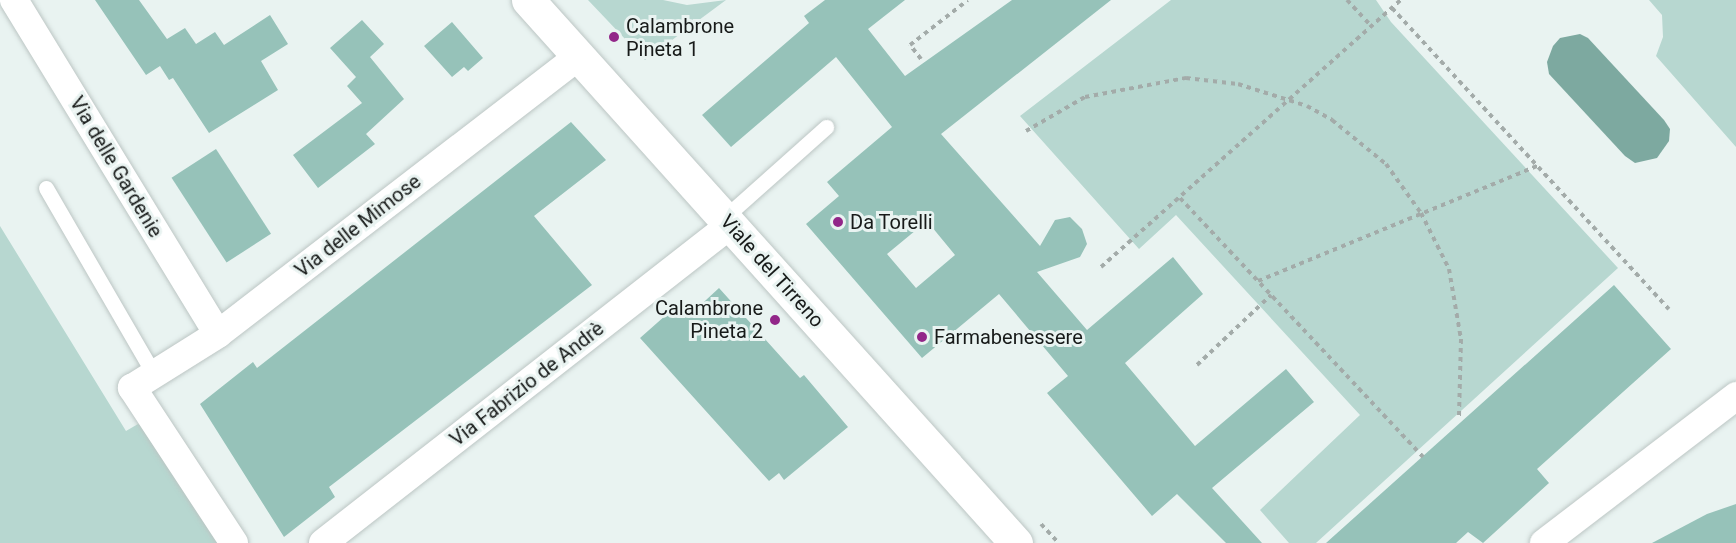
<!DOCTYPE html>
<meta charset="utf-8">
<style>
body{margin:0}
#map{position:relative;width:1736px;height:543px;overflow:hidden;background:#e9f3f1;font-family:Roboto,sans-serif}
div>[style]{position:absolute}
.green>*{inset:0;background:#b7d7d0}
.water>*{inset:0;background:#7da9a0}
.building>*{inset:0;background:#96c2b9;transform-origin:0 0}
.path>*{height:4px;margin-top:-2px;transform-origin:0;background:repeating-linear-gradient(90deg,#a3aba9 0 4.5px,transparent 0 9px)}
.roads{filter:drop-shadow(0 0 2px #bcc6c4) drop-shadow(0 0 2px #bcc6c4)}
.lane>*{height:15px;margin:-7.5px;padding:0 7.5px;transform-origin:7.5px;border-radius:7.5px;background:#fff}
.street>*{height:28px;margin:-14px;padding:0 14px;transform-origin:14px;border-radius:14px;background:#fff}
.secondary>*{height:33px;margin:-16.5px;padding:0 16.5px;transform-origin:16.5px;border-radius:16.5px;background:#fff}
.dots>*{width:16px;height:16px;translate:-50% -50%;box-sizing:border-box;border:3px solid #e9f3f1;border-radius:50%}
span{translate:-50% -50%;white-space:nowrap;text-align:center;line-height:1.15;-webkit-text-stroke:6px #e9f3f1;paint-order:stroke}
.poi-label{font-size:20px;color:#171a19}
.left{translate:0 -50%;text-align:left}
.right{translate:-100% -50%;text-align:right}
.street-label{font-size:20px;color:#171a19}
</style>
<div id="map">
<div class="green">
<div style="clip-path:polygon(588px 0,663px 0,687px 5px,726px 0,645px 60px)"></div>
<div style="clip-path:polygon(1171px 0,1376px 0,1391px 22px,1618px 268px,1316px 543px,1289px 543px,1260px 510px,1360px 415px,1176px 215px,1139px 249px,1020px 116px)"></div>
<div style="clip-path:polygon(1649px 0,1736px 0,1736px 147px,1656px 56px,1663px 37px,1662px 15px)"></div>
<div style="clip-path:polygon(0 226px,126px 431px,138px 424px,150px 429px,221px 543px,0 543px)"></div>
</div>
<div class="water">
<div style="clip-path:polygon(1580px 34px,1588px 38px,1664px 120px,1670px 129px,1669px 141px,1657px 158px,1635px 163px,1625px 156px,1549px 74px,1547px 62px,1553px 46px,1560px 38px)"></div>
</div>
<div class="building">
<div style="clip-path:polygon(95px 0,139px 0,167px 39px,185px 28px,196px 44px,215px 32px,224px 45px,270px 15px,288px 44px,261px 61px,278px 90px,209px 133px,173px 78px,169px 80px,160px 66px,146px 75px)"></div>
<div style="clip-path:polygon(evenodd,825px 0,905px 0,868px 29px,905px 76px,1012px 0,1111px 0,941px 134px,1040px 246px,1055px 220px,1070px 217px,1082px 229px,1087px 244px,1080px 257px,1037px 272px,1087px 330px,1173px 257px,1203px 294px,1125px 363px,1195px 446px,1286px 369px,1314px 402px,1212px 488px,1262px 543px,1226px 543px,1177px 494px,1152px 516px,1047px 393px,1068px 376px,999px 294px,922px 358px,806px 224px,839px 196px,827px 182px,892px 127px,836px 57px,731px 147px,702px 115px,809px 23px,804px 16px,825px 0,927px 221px,955px 255px,916px 288px,887px 254px,927px 221px)"></div>
<div style="clip-path:polygon(362px 20px,384px 44px,370px 57px,404px 99px,366px 134px,375px 144px,318px 188px,293px 155px,362px 103px,347px 86px,356px 77px,330px 48px)"></div>
<div style="clip-path:polygon(452px 22px,483px 58px,468px 71px,464px 67px,452px 77px,424px 46px)"></div>
<div style="clip-path:polygon(571px 122px,606px 160px,534px 216px,592px 285px,329px 487px,335px 497px,284px 537px,200px 404px,253px 362px,257px 368px)"></div>
<div style="left:216px;top:149px;width:101px;height:53px;rotate:57deg"></div>
<div style="clip-path:polygon(1614px 285px,1671px 349px,1537px 469px,1549px 483px,1483px 543px,1468px 532px,1456px 543px,1326px 543px)"></div>
<div style="clip-path:polygon(719px 288px,800px 378px,804px 375px,848px 427px,784px 480px,779px 473px,769px 481px,640px 338px,683px 300px,693px 312px)"></div>
<div style="clip-path:polygon(1736px 504px,1736px 543px,1652px 543px,1707px 514px)"></div>
</div>
<div class="path">
<div style="left:1347px;top:0;width:35px;rotate:47deg"></div>
<div style="left:1392px;top:8px;width:409px;rotate:47.4deg"></div>
<div style="left:921px;top:59px;width:18px;rotate:-128deg"></div>
<div style="left:910px;top:45px;width:73px;rotate:-37.8deg"></div>
<div style="left:1026px;top:131px;width:68px;rotate:-30deg"></div>
<div style="left:1085px;top:97px;width:103px;rotate:-10.7deg"></div>
<div style="left:1186px;top:78px;width:52px;rotate:6.6deg"></div>
<div style="left:1238px;top:84px;width:72px;rotate:17.7deg"></div>
<div style="left:1307px;top:106px;width:29px;rotate:29deg"></div>
<div style="left:1332px;top:120px;width:70px;rotate:39.2deg"></div>
<div style="left:1386px;top:164px;width:60px;rotate:54.5deg"></div>
<div style="left:1421px;top:213px;width:63px;rotate:63.4deg"></div>
<div style="left:1449px;top:269px;width:71px;rotate:80.3deg"></div>
<div style="left:1461px;top:339px;width:77px;rotate:91.5deg"></div>
<div style="left:1180px;top:198px;width:355px;rotate:46.8deg"></div>
<div style="left:1101px;top:267px;width:402px;rotate:-41.7deg"></div>
<div style="left:1258px;top:281px;width:302px;rotate:-22.4deg"></div>
<div style="left:1197px;top:365px;width:102px;rotate:-43.4deg"></div>
<div style="left:1041px;top:524px;width:26px;rotate:47deg"></div>
</div>
<div class="roads">
<div class="lane">
<div style="left:46px;top:188px;width:217px;rotate:59.9deg"></div>
<div style="left:724px;top:218px;width:137px;rotate:-41.7deg"></div>
</div>
<div class="street">
<div style="left:14px;top:0;width:391px;rotate:58.6deg"></div>
<div style="left:234px;top:543px;width:186px;rotate:-123.3deg"></div>
<div style="left:132px;top:388px;width:102px;rotate:-32.1deg"></div>
<div style="left:218px;top:334px;width:456px;rotate:-37.6deg"></div>
<div style="left:323px;top:543px;width:517px;rotate:-38deg"></div>
<div style="left:1544px;top:543px;width:242px;rotate:-37.4deg"></div>
</div>
<div class="secondary">
<div style="left:528px;top:0;width:730px;rotate:48.05deg"></div>
</div>
</div>
<div class="dots">
<div style="left:614px;top:37px;background:#922689"></div>
<div style="left:838px;top:222px;background:#922689"></div>
<div style="left:775px;top:320px;background:#922689"></div>
<div style="left:922px;top:337px;background:#922689"></div>
</div>
<div class="poi-label">
<span class="left" style="left:626px;top:38px">Calambrone<br>Pineta 1</span>
<span class="left" style="left:850px;top:222px">Da Torelli</span>
<span class="right" style="left:763px;top:320px">Calambrone<br>Pineta 2</span>
<span class="left" style="left:934px;top:337px">Farmabenessere</span>
</div>
<div class="street-label">
<span style="left:116px;top:167px;rotate:59deg">Via delle Gardenie</span>
<span style="left:358px;top:226px;rotate:-38deg">Via delle Mimose</span>
<span style="left:772px;top:271px;rotate:48deg">Viale del Tirreno</span>
<span style="left:527px;top:384px;rotate:-38deg">Via Fabrizio de Andrè</span>
</div>
</div>
